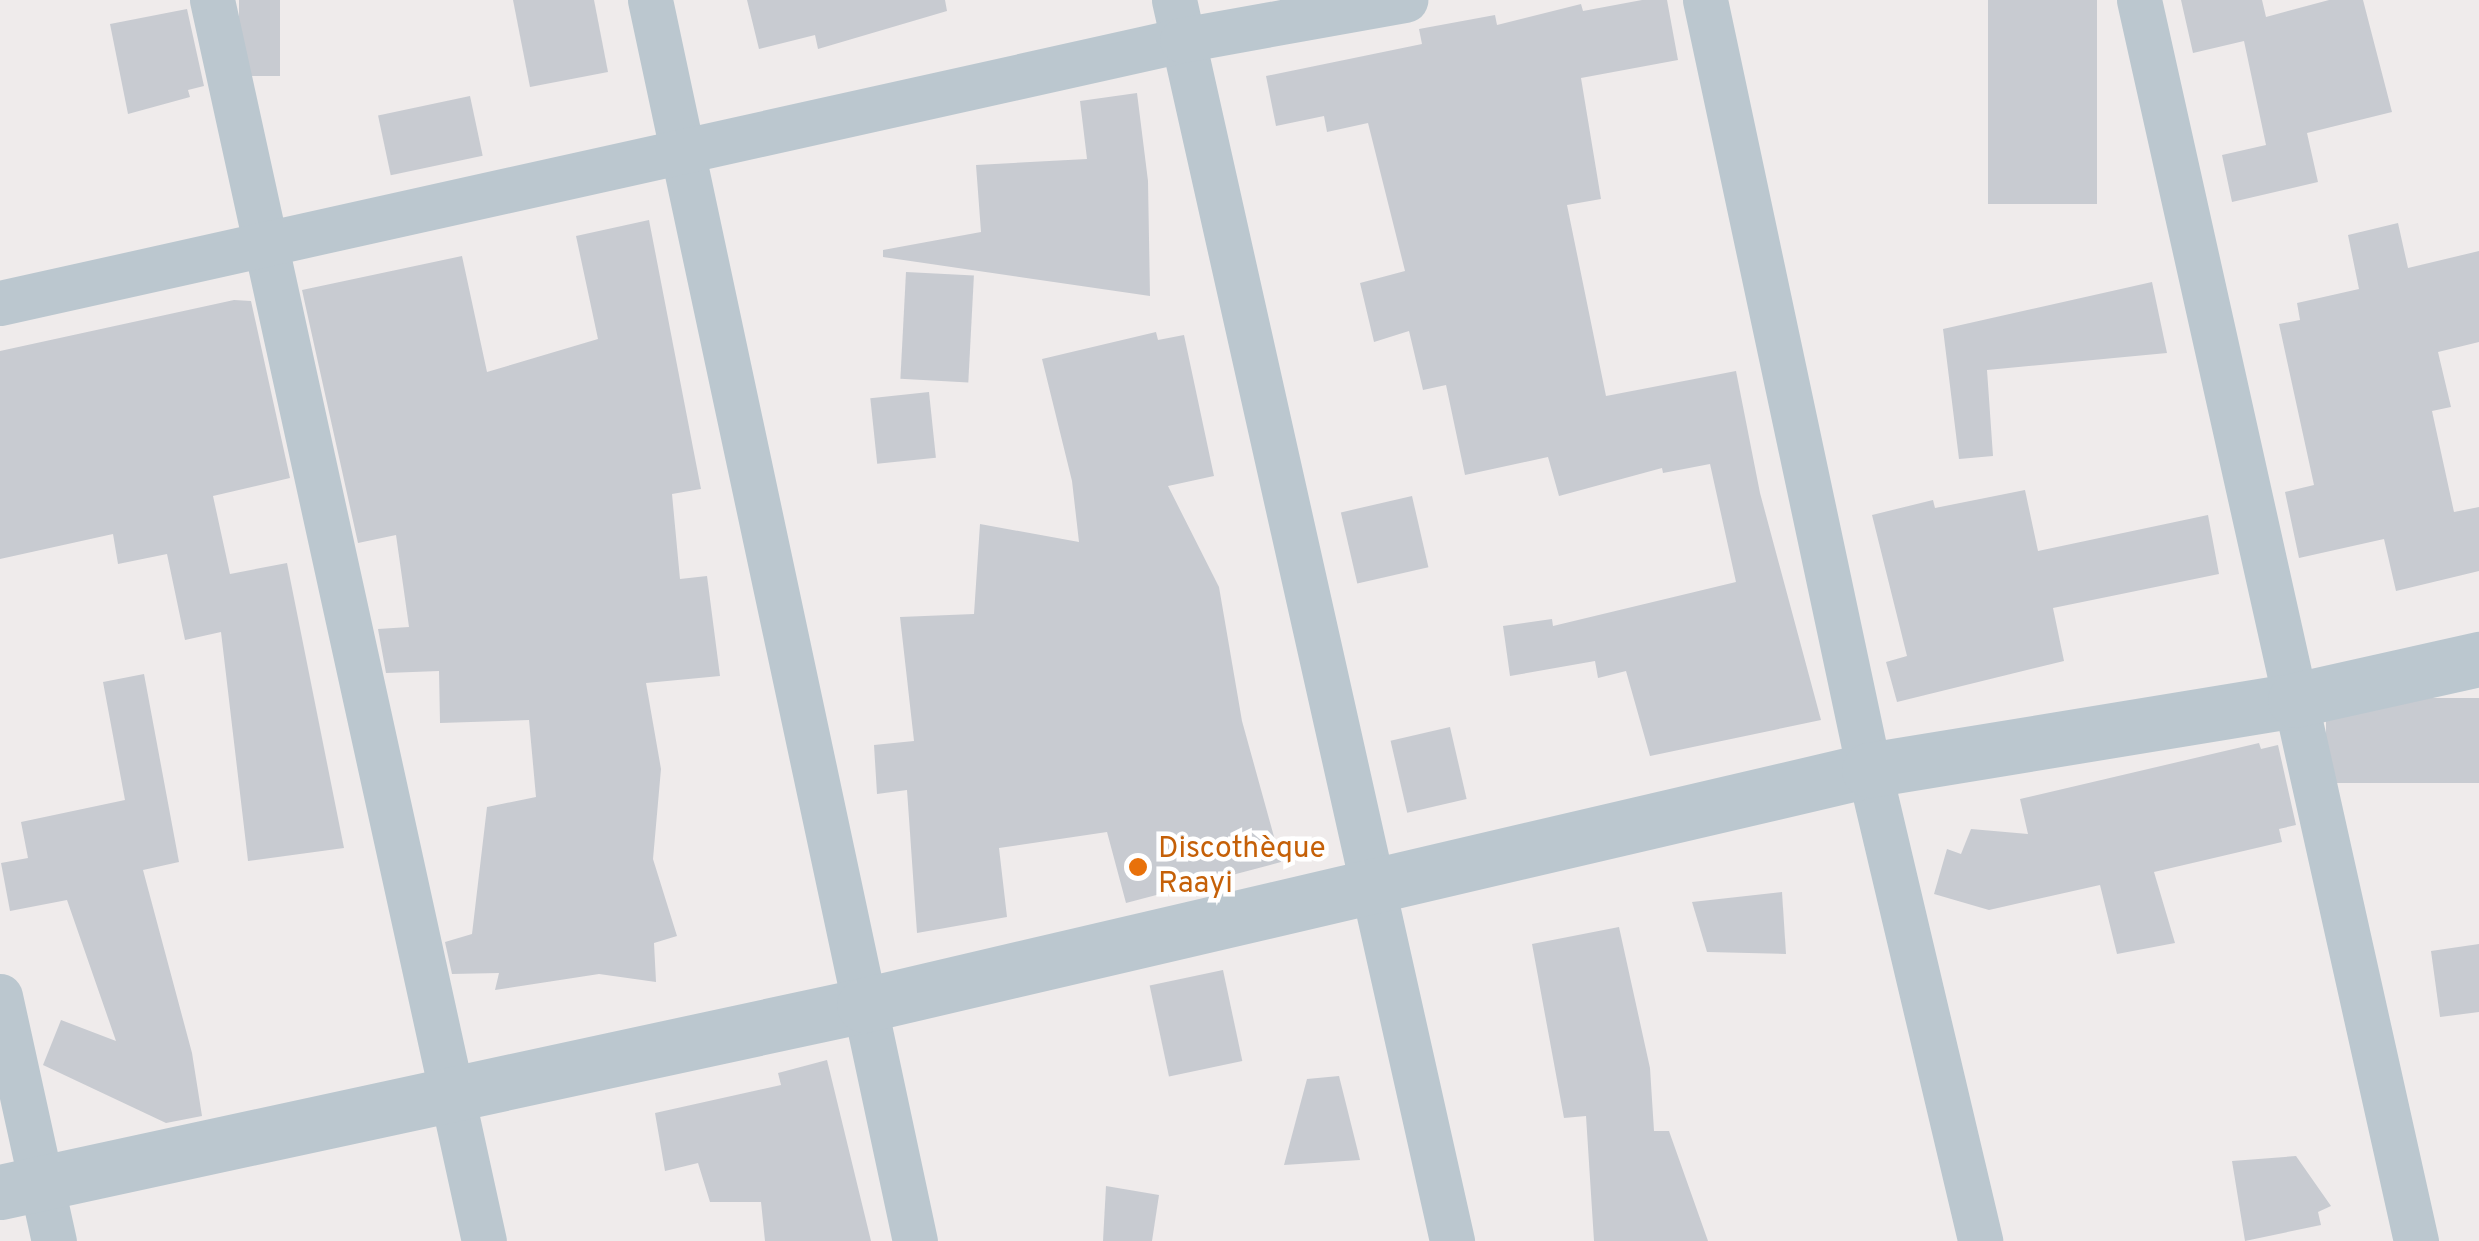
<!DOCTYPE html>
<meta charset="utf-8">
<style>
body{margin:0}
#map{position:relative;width:2479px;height:1241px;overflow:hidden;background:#efebeb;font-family:Overpass,sans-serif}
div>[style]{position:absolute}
.building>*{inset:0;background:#c8cbd1;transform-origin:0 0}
.minor>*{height:45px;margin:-22.5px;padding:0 22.5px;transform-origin:22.5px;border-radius:22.5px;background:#bbc7cf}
.tertiary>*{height:55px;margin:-27.5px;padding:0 27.5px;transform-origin:27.5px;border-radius:27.5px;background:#bbc7cf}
.dots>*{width:28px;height:28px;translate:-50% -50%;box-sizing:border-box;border:5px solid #fff;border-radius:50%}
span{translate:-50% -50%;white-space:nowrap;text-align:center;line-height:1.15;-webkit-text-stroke:9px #fff;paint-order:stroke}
.food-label{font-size:30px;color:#c56008}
.left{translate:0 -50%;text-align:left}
</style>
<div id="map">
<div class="building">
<div style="left:239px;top:0;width:41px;height:76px"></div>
<div style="clip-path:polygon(513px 0,594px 0,608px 72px,530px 87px)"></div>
<div style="clip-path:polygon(747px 0,945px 0,947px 11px,818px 49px,815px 35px,759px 49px)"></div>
<div style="clip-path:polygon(1642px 0,1667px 0,1678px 60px,1581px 78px,1601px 199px,1567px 205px,1606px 396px,1736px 371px,1760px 493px,1821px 720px,1650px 756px,1626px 671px,1598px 678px,1595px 661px,1510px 676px,1503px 626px,1552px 619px,1553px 626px,1736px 582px,1710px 464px,1663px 473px,1662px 468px,1559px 496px,1548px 457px,1465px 475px,1446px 385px,1423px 390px,1409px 331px,1374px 342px,1360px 283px,1405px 271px,1368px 123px,1327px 132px,1324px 116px,1276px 126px,1266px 76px,1422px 44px,1419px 29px,1495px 15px,1497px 25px,1581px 4px,1583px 11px)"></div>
<div style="left:1988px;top:0;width:109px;height:204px"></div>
<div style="clip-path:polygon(2181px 0,2262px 0,2266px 17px,2329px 0,2363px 0,2392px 112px,2307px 133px,2318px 182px,2232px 202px,2222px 155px,2266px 145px,2244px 41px,2193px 53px)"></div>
<div style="clip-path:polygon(187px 9px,204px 86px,188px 90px,190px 97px,128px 114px,110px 24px)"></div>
<div style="clip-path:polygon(1137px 93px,1148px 181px,1150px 296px,883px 257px,883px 250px,981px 232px,976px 165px,1087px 159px,1080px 101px)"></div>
<div style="left:470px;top:96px;width:61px;height:94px;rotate:78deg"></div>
<div style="clip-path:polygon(649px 220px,701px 489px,672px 494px,680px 579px,707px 576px,720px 676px,646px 683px,661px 769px,653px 859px,677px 936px,654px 943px,656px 982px,599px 974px,495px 990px,499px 973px,452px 974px,445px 942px,472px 934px,487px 807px,536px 797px,529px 720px,440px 723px,439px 671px,386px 673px,378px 629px,409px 627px,396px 535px,358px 543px,302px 290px,462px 256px,487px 372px,598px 339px,576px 236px)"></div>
<div style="clip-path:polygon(2398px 223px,2408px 268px,2479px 251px,2479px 342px,2438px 352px,2451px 407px,2432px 411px,2454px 512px,2479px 507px,2479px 571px,2396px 591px,2384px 539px,2299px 558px,2285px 492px,2314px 485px,2279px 324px,2300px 320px,2297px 303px,2359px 289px,2348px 235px)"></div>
<div style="left:906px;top:272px;width:68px;height:107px;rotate:3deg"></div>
<div style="clip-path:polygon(2152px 282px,2167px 353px,1987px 370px,1993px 456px,1959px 459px,1943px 329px)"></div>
<div style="clip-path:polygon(234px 300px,251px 301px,290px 478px,213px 496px,230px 574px,287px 563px,344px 848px,248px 861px,221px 632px,185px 640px,167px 554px,118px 564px,113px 534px,0 559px,0 351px)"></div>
<div style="clip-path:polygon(1156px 332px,1158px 340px,1184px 335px,1214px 476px,1168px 486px,1219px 587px,1242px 721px,1281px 862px,1126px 903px,1107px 832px,999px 848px,1007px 917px,917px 933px,907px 790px,877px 794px,874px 745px,914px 741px,900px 617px,974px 614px,980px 524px,1079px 542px,1072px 481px,1042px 359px)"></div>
<div style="left:929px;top:392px;width:66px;height:59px;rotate:84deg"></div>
<div style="clip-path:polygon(2025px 490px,2038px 551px,2208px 515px,2219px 574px,2053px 608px,2064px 661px,1897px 702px,1886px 662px,1907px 656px,1872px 515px,1933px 500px,1935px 508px)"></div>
<div style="left:1412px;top:496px;width:73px;height:73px;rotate:77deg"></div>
<div style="clip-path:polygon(144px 674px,179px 862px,143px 870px,192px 1053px,202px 1116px,166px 1123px,43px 1065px,61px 1020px,116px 1041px,67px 900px,10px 911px,1px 863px,28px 858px,21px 822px,125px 800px,103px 682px)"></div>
<div style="left:2479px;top:698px;width:85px;height:153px;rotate:90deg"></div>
<div style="left:1450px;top:727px;width:74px;height:61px;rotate:77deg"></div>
<div style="clip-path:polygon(2259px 743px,2261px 749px,2278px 745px,2296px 825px,2279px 829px,2282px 842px,2154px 872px,2175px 943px,2117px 954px,2100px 885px,1989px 910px,1934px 894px,1947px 849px,1961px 854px,1971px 829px,2028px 834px,2020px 799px)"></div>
<div style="clip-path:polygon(1782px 892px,1786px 954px,1707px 952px,1692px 902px)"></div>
<div style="clip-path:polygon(1619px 927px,1650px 1068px,1654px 1131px,1669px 1131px,1708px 1241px,1594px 1241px,1586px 1116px,1564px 1118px,1532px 944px)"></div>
<div style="clip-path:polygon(2479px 944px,2479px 1012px,2440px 1017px,2431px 951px)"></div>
<div style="left:1223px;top:970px;width:93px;height:75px;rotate:78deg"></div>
<div style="clip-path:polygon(827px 1060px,871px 1241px,765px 1241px,761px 1202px,710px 1202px,698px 1163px,665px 1171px,655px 1113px,781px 1085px,778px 1073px)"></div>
<div style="clip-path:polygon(1339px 1076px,1360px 1160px,1284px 1165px,1307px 1079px)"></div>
<div style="clip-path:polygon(2296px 1156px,2331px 1206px,2318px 1212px,2321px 1225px,2245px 1241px,2232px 1161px)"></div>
<div style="clip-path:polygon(1106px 1186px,1159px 1195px,1152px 1241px,1103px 1241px)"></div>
</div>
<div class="minor">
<div style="left:212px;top:0;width:1270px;rotate:77.64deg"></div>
<div style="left:650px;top:0;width:1269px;rotate:77.95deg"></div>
<div style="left:1174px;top:0;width:1272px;rotate:77.37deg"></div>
<div style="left:1705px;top:0;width:787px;rotate:77.98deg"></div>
<div style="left:1869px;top:770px;width:484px;rotate:76.7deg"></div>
<div style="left:2139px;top:0;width:1272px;rotate:77.42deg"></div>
<div style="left:0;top:303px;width:1211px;rotate:-12.54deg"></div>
<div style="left:1182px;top:40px;width:227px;rotate:-10.2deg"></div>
<div style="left:0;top:996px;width:251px;rotate:77.6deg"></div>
</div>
<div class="tertiary">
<div style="left:0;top:1192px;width:884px;rotate:-12.21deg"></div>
<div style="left:864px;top:1005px;width:1032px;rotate:-13.16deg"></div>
<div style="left:1869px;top:770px;width:432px;rotate:-9.3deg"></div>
<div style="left:2295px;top:700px;width:189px;rotate:-12.6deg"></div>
</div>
<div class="dots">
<div style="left:1138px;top:867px;background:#e8710a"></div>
</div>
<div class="food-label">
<span class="left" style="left:1158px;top:867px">Discothèque<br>Raayi</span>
</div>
</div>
